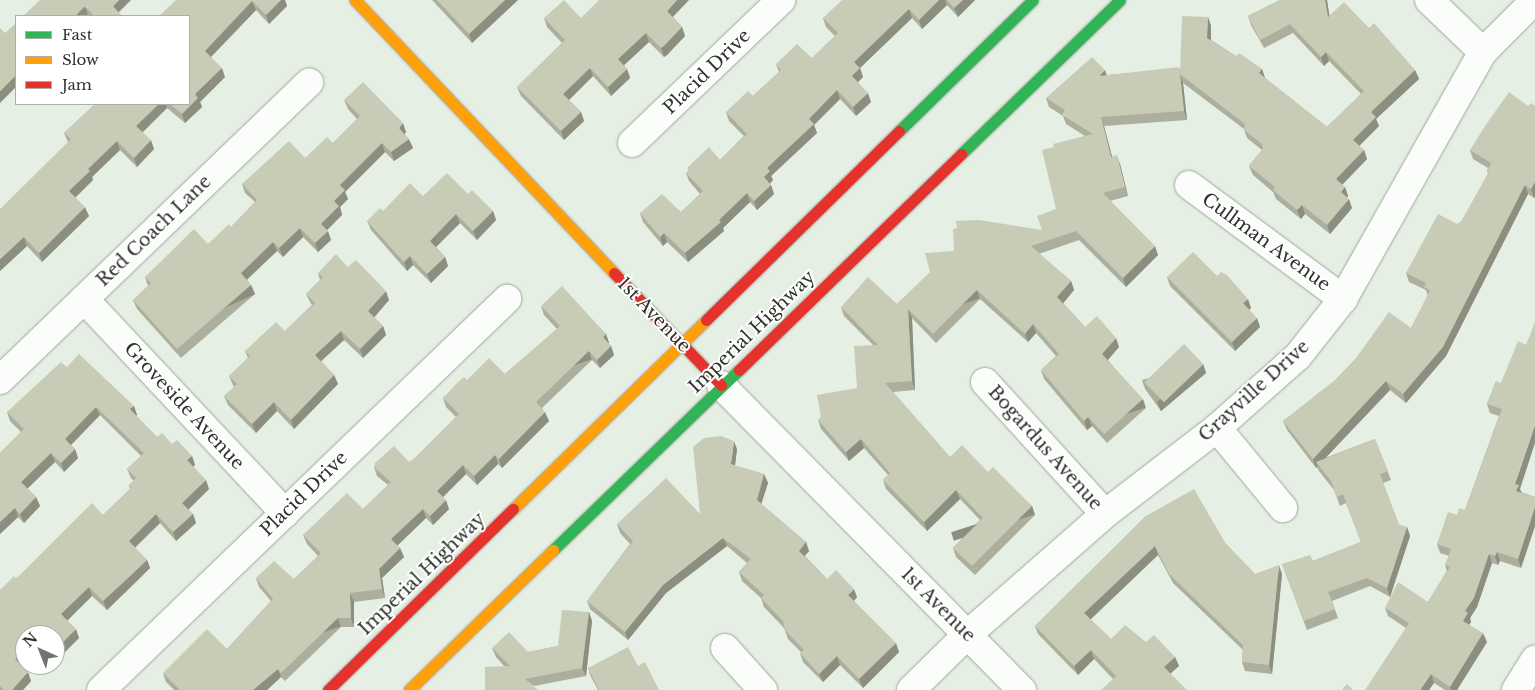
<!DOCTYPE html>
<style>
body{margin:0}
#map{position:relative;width:1535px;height:690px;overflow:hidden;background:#e6efe3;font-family:"Libre Baskerville",serif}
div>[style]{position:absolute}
.roads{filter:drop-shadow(0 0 1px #a0a79e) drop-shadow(0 0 1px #a0a79e)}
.street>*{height:28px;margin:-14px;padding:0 14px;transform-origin:14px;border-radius:14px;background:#fbfdfb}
.fast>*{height:11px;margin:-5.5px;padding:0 5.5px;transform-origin:5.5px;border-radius:5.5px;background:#30b455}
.slow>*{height:11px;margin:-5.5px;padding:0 5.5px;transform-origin:5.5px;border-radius:5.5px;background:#ff9f0a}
.jam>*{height:11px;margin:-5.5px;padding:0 5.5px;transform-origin:5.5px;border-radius:5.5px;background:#e5322d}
.wall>*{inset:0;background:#acaf9d}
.shaded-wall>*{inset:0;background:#8c8f7f;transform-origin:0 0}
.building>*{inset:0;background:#c8ccb6;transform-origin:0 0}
span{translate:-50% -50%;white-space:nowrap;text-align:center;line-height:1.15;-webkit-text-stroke:4px #fff;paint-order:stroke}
.street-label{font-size:18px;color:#2d342b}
.legend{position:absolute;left:15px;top:15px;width:175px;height:90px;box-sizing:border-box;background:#fff;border:1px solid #abaeaa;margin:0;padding:6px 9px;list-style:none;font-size:15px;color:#2d342b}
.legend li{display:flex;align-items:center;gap:10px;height:25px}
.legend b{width:25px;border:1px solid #abaeaa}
.north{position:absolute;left:15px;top:625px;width:50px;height:50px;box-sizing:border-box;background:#fff;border:1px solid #abaeaa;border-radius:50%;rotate:316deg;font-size:14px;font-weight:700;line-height:20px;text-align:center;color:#2d342b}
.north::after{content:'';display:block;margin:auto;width:18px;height:22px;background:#6e756b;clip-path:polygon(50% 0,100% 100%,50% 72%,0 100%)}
</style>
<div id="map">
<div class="roads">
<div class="street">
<div style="left:1429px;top:0;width:75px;rotate:43.9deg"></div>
<div style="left:632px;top:143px;width:207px;rotate:-43.8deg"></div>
<div style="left:1189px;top:185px;width:192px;rotate:36.5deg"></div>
<div style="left:84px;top:299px;width:294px;rotate:46.8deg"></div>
<div style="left:0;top:380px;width:429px;rotate:-43.9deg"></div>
<div style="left:985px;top:382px;width:178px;rotate:47.7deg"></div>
<div style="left:721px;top:385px;width:429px;rotate:45.4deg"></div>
<div style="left:1217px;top:428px;width:104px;rotate:50.5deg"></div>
<div style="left:725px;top:648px;width:57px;rotate:47.9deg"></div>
<div style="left:101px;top:690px;width:564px;rotate:-43.92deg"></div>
<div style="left:911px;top:690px;width:78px;rotate:-44.5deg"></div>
<div style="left:967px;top:635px;width:184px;rotate:-41.2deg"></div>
<div style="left:1105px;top:514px;width:141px;rotate:-37.5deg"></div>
<div style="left:1217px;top:428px;width:108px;rotate:-41.6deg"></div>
<div style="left:1298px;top:356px;width:73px;rotate:-51.7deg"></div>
<div style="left:1343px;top:299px;width:284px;rotate:-60.5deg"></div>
<div style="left:1483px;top:52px;width:74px;rotate:-45deg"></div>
<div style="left:1516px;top:690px;width:36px;rotate:-58deg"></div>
</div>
<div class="fast">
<div style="left:899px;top:131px;width:187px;rotate:-44.4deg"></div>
<div style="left:961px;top:154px;width:221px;rotate:-44.1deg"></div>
<div style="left:553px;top:550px;width:259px;rotate:-44.1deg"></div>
</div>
<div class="slow">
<div style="left:355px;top:0;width:376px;rotate:46.5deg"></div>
<div style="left:513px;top:509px;width:270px;rotate:-44.4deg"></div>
<div style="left:409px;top:690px;width:201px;rotate:-44.2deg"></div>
</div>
<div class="jam">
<div style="left:614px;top:273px;width:155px;rotate:46.3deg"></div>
<div style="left:706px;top:320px;width:270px;rotate:-44.4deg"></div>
<div style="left:739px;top:370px;width:310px;rotate:-44.2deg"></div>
<div style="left:328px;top:690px;width:259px;rotate:-44.4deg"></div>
</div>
</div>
<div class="wall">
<div style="clip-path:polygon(40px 0,119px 13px,122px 16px,89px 16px)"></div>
<div style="clip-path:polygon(176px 0,285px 0,287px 6px,269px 24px,256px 10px,211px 57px,225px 77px,200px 102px,202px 107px,185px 123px,167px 108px,142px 132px,154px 149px,137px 167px,120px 150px,92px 177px,93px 180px,75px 197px,89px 216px,42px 262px,27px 246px,0 271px,68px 142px,64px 133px,95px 104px,189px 104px)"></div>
<div style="clip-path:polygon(432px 0,518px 0,472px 43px)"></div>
<div style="clip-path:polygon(862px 0,975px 0,958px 17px,947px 5px,922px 29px,912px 18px,860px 68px,863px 77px,858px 82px,871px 102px,856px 116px,840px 99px,814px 125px,817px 133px,771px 176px,773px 180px,770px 184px,771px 185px,774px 194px,757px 210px,750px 202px,723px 228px,724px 231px,688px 262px,667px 242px,663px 246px,643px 222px,640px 213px,681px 212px,700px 194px,689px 181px,686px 173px,689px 170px,688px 167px,720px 160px,744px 136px,729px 121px,726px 112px,753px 96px,779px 72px,776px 64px,812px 58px,835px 36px,826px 27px,823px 18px)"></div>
<div style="clip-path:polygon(1280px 0,1327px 0,1329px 16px,1369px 28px,1415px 70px,1419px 79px,1376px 119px,1379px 126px,1359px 146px,1364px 150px,1367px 159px,1342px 185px,1345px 187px,1348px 196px,1347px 198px,1352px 208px,1330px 234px,1305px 214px,1301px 219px,1276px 199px,1273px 192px,1253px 175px,1249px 166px,1262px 150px,1247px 138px,1244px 129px,1183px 83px,1187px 120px,1104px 126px,1112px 156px,1120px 164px,1128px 196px,1110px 201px,1158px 255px,1126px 287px,1079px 240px,1039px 254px,1071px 281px,1074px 290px,1063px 303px,1085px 327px,1119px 347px,1108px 360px,1146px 408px,1107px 443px,1092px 426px,1087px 430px,1044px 379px,1041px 370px,1056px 356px,1036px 333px,1028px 342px,980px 299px,936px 343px,912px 318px,915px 390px,893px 392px,950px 457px,988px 472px,1032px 506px,1035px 515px,975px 575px,956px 557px,953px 548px,980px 520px,960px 499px,927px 531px,886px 489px,883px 480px,888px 475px,864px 448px,849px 461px,821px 429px,818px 420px,857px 388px,873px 345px,844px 316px,841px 307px,897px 304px,954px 251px,1042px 230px,1056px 209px,1054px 147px,1085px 136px,1066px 124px,1063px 116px,1049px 107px,1046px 98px,1107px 75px,1180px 69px,1208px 17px,1211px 26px,1211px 40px,1236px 56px,1262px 69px,1265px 78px,1327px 127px,1361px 94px,1329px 61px,1324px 66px,1293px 33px,1264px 48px,1251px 25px,1248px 16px)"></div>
<div style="clip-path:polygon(673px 17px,682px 27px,685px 36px,667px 55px,664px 57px,649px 42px,624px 65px,627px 69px,630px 78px,611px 96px,593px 76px,569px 100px,581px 112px,584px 121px,564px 140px,521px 96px,517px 87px,562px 43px,547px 27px,544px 18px)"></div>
<div style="clip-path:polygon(344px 100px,406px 132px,405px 134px,413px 148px,394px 161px,385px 152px,345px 192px,348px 199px,340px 207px,342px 215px,327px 230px,331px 240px,318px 252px,303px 237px,283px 257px,277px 251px,247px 280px,251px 285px,255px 294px,181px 358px,137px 309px,133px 300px,148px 286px,145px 277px,208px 244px,231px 227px,255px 202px,245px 193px,242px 184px,305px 158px,333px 143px,357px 119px,348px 109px)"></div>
<div style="clip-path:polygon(1528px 106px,1535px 106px,1535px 197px,1534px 198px,1528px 194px,1446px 356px,1406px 403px,1390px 390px,1325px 458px,1375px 439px,1391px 480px,1383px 483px,1399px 525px,1407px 527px,1410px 536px,1390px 597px,1370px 586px,1332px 601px,1338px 618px,1307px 630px,1282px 564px,1313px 561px,1361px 542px,1346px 503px,1340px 506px,1334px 490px,1319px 471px,1317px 467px,1316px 468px,1287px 430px,1283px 421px,1411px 328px,1428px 296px,1426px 290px,1409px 282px,1406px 273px,1457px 224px,1461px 222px,1488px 174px,1487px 171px,1488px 168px,1473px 159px,1470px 150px)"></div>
<div style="clip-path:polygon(468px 194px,493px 211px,496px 220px,477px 240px,460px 223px,436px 247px,445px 257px,448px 266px,431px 283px,413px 265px,407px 271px,371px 230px,367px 221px,383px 211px,423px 196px)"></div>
<div style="clip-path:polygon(348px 267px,389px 300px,374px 317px,383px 326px,386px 335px,363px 358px,344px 340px,321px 361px,334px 375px,338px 384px,294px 429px,277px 411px,256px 433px,228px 405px,224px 396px,234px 387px,233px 385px,229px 376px,248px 358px,245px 351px,285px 331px,312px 305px,310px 302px,306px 294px,320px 280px,318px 273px)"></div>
<div style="clip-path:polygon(1217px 276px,1251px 308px,1249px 310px,1260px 327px,1235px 351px,1170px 286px,1167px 277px)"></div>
<div style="clip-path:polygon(541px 306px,606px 334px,609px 343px,609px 344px,611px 346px,614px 355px,600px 368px,592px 360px,542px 408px,549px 421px,502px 468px,498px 464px,477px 485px,466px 474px,443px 497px,449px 509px,433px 525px,426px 518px,397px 545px,400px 548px,404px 557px,382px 578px,385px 598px,354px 602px,354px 627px,341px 627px,285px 681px,281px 677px,267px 690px,174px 690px,166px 682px,163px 673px,227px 649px,271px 601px,259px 587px,256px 578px,294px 579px,318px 556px,307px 544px,303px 535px,363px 509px,388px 485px,377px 476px,374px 467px,409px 462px,414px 459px,456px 417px,446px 407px,443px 398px,467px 380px,505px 374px,557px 329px,544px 315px)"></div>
<div style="clip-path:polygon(1203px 364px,1206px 373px,1161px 411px,1145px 389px,1142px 380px)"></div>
<div style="clip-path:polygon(67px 367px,134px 406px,137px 415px,136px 416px,157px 437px,172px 444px,192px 456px,195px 465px,193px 466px,209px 489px,188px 509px,193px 514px,196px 523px,176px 541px,160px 523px,135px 548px,147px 560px,150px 568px,130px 588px,107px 610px,92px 596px,67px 620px,79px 638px,59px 658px,55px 653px,55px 635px,25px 635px,25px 661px,21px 665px,31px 681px,23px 690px,0 690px,0 590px,103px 515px,130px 489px,129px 485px,134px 481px,131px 478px,127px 469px,141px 456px,100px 415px,71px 445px,75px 449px,78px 458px,64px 472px,55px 462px,27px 488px,36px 497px,40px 506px,24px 523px,18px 517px,0 534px,0 453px,21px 432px,10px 421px,7px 412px)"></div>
<div style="clip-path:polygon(1496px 381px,1520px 489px,1521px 492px,1535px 497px,1535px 526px,1521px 568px,1500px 561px,1498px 565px,1492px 563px,1477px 607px,1470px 618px,1471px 622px,1469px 625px,1487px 642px,1457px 690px,1445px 690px,1434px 683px,1406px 628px,1388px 616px,1385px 608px,1428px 602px,1447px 571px,1445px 565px,1449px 556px,1440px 553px,1437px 544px,1457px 515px,1465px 510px,1499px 416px,1490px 413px,1487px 404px)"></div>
<div style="clip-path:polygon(737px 449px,735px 466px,764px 474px,768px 483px,761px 504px,806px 542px,809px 551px,805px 556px,827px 579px,857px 597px,854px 601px,899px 652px,863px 688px,840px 665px,823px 682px,803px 662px,800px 653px,801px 652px,788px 639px,784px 628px,764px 607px,761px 598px,742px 581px,739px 572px,747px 563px,727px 546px,666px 593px,628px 640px,590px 609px,587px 601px,630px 544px,620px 533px,617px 524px,700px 514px)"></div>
<div style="clip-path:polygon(1146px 516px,1226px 544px,1255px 574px,1282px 574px,1272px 674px,1245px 671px,1242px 662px,1243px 650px,1173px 583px,1158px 555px,1090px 619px,1111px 639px,1146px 642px,1175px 657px,1179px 666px,1113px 679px,1094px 659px,1078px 675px,1038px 634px,1035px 626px)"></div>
<div style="clip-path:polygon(589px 612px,592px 621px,586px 676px,534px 686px,504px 666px,496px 657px,492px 648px,528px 652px,558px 646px)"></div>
<div style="clip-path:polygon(638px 666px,659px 690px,598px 690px,591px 677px,588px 668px)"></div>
</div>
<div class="shaded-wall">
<div style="clip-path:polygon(119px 0,131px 0,116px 15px,113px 6px)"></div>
<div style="clip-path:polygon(281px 0,285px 0,287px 6px,269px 24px,266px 15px)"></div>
<div style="clip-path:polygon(505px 0,518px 0,472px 43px,469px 34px)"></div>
<div style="clip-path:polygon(677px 0,689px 0,670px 20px,667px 11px)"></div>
<div style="clip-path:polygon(939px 0,945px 0,947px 5px,922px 29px,919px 20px)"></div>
<div style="clip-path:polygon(963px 0,975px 0,958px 17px,954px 8px)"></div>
<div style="clip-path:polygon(1325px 0,1327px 0,1331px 26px,1328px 17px)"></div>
<div style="clip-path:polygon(252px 1px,256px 10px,208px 60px,205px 51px)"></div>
<div style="clip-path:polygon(85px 6px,88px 15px,87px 16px,75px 16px)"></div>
<div style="clip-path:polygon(909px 9px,912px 18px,860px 68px,863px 77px,855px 85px,852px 76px,854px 62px)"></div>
<div style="clip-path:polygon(1208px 17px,1211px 26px,1211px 47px,1207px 38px)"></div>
<div style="clip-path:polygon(682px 27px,685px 36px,667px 55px,664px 57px,661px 48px)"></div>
<div style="clip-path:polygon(646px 33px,649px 42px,621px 68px,618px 59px)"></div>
<div style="clip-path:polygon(1326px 52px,1329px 61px,1324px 66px,1321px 57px)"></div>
<div style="clip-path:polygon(222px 68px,225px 77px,200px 102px,202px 107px,185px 123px,182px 114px,195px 94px)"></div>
<div style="clip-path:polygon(590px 68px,593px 76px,566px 103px,563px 94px)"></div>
<div style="clip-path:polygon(627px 69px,630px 78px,611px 96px,608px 87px)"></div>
<div style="clip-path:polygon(1262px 69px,1265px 78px,1259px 73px)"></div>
<div style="clip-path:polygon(1105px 70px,1108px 79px,1099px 76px)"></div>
<div style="clip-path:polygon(1415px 70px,1419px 79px,1376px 119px,1379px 126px,1356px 149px,1353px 140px,1371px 112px)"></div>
<div style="clip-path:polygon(1180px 74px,1183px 83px,1187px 120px,1184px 111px)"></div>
<div style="clip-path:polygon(16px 75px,16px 87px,0 103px,0 91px)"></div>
<div style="clip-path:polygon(837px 90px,840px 99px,814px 125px,817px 133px,771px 176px,773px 180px,767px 186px,764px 177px,767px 168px,809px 119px)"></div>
<div style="clip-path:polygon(868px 93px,871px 102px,856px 116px,853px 107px)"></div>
<div style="clip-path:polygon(159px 104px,166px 104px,167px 108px,140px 135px,136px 126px)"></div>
<div style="clip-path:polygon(581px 112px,584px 121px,564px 140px,561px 131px)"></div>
<div style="clip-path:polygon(1101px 117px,1104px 126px,1114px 165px,1111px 157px)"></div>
<div style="clip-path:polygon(403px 123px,406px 132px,402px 137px,399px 128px)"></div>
<div style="clip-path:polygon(409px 139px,413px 148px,394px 161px,391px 152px)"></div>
<div style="clip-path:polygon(151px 140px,154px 149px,137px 167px,134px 158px)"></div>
<div style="clip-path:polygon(117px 141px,120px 150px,92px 177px,93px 180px,73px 200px,69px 191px,88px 169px)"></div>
<div style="clip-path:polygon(382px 143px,385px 152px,345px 192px,348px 199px,340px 207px,342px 215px,324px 233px,321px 224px,334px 201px,340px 185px)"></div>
<div style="clip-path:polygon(1364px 150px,1367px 159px,1339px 188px,1336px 179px)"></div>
<div style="clip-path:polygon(1117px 155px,1120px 164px,1128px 196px,1125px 187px)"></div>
<div style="clip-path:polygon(1535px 182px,1535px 197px,1534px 198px,1531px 189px)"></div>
<div style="clip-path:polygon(771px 185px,774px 194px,757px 210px,754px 201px)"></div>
<div style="clip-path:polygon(1525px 185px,1528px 194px,1446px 356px,1406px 403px,1403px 394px)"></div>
<div style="clip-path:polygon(1345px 187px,1348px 196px,1344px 201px,1341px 192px)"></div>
<div style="clip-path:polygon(747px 193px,750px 202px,723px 228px,724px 231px,688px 262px,685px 253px,719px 220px)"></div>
<div style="clip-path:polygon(1349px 199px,1352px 208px,1330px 234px,1327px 225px)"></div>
<div style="clip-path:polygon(1302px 205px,1305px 214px,1301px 219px,1297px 210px)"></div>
<div style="clip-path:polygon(85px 207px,89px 216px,42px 262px,39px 253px)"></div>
<div style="clip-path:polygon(493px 211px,496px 220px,477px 240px,473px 231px)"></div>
<div style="clip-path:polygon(456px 214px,460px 223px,433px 250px,430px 241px)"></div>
<div style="clip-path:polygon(300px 228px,303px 237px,283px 257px,279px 248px)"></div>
<div style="clip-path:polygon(328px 231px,331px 240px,318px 252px,315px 243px)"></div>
<div style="clip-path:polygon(664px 233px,667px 242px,663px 246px,660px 237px)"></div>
<div style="clip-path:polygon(24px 237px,27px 246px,0 271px,0 259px)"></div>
<div style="clip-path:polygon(273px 242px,277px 251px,244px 282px,241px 273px)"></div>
<div style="clip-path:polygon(1155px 246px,1158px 255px,1126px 287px,1123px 278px)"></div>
<div style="clip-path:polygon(410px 256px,413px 265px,407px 271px,404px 262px)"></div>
<div style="clip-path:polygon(445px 257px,448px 266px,431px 283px,427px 274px)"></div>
<div style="clip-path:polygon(1071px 281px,1074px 290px,1061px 306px,1057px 297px)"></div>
<div style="left:251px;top:285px;width:10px;height:98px;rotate:66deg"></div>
<div style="left:977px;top:290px;width:9px;height:62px;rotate:72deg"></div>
<div style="clip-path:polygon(386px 291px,389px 300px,372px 320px,368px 311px)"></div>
<div style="clip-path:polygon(1248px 299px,1251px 308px,1246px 312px,1243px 303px)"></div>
<div style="clip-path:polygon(908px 309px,912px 318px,915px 390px,912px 381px)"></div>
<div style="clip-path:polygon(1257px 318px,1260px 327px,1235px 351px,1232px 342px)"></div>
<div style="clip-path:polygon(1033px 324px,1036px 333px,1028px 342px,1025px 334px)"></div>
<div style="clip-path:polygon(383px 326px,386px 335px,363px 358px,360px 349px)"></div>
<div style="clip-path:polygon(341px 331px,344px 340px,318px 364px,315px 355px)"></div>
<div style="clip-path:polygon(606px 334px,609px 343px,606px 346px,603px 337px)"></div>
<div style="clip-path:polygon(1116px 338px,1119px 347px,1105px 363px,1102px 354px)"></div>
<div style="clip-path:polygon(611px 346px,614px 355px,600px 368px,597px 360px)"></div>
<div style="left:589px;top:351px;width:9px;height:74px;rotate:72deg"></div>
<div style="clip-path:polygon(1203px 364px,1206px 373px,1161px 411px,1157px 402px)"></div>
<div style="clip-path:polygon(334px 375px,338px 384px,294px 429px,291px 420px)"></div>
<div style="clip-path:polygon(1386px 381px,1390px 390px,1318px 466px,1316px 462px,1317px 467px,1316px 468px,1313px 459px)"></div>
<div style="left:1143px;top:399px;width:9px;height:52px;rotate:72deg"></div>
<div style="clip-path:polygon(274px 402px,277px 411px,256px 433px,252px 424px)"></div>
<div style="clip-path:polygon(134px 406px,137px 415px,134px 418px,130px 409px)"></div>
<div style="clip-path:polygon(96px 407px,100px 415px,68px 448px,65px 439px)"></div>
<div style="clip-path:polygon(545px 412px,549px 421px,502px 468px,499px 459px)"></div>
<div style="clip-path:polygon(1088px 417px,1092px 426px,1087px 430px,1084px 421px)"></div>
<div style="clip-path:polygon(1535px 425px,1535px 443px,1520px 489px,1522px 494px,1516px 491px,1515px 484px)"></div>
<div style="clip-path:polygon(861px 439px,864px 448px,849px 461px,846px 452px)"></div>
<div style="clip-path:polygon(734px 441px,737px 449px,734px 473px,731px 464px)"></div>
<div style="clip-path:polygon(75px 449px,78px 458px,64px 472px,61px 463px)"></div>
<div style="clip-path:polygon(51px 453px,55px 462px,25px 491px,21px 482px)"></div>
<div style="clip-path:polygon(495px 455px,498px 464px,477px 485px,474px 476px)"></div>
<div style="clip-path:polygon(192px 456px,195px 465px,190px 469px,187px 460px)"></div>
<div style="clip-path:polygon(463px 465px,466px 474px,440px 500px,437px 491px)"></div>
<div style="clip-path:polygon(764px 474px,768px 483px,760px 508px,757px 500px)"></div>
<div style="clip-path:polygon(206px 480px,209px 489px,186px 512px,182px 503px)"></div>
<div style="clip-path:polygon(956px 490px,960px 499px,927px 531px,924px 522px)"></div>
<div style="clip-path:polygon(36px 497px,40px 506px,24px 523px,20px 514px)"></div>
<div style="clip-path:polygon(446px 500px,449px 509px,433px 525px,430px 516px)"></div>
<div style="left:1032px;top:506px;width:9px;height:85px;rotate:72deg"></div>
<div style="clip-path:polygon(1535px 507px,1535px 526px,1521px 568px,1518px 559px)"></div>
<div style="clip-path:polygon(15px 508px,18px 517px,0 534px,0 522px)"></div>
<div style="clip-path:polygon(423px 509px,426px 518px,395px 548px,391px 539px)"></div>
<div style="clip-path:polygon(156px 514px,160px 523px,132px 550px,129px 541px)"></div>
<div style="clip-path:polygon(193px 514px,196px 523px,176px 541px,173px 532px)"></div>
<div style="clip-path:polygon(1407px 527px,1410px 536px,1390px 597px,1387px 588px)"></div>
<div style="clip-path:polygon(723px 538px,727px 546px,666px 593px,628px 640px,625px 632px,663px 585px)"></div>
<div style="clip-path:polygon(806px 542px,809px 551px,802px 559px,799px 551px)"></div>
<div style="clip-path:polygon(1155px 546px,1158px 555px,1088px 622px,1084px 613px)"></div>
<div style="clip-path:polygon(400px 548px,404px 557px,382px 578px,385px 598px,382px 589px,379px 569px)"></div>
<div style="clip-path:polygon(1497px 552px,1500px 561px,1498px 565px,1495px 556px)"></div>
<div style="clip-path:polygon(1489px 554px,1492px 563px,1477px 607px,1470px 618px,1471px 622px,1466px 629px,1463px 621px,1465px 611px)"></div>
<div style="clip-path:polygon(147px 560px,150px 568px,107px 610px,103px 601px)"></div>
<div style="clip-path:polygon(1279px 565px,1282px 574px,1272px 674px,1269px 665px)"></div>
<div style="clip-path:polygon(89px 587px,92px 596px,65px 623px,61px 614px)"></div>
<div style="clip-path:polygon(854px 589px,857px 597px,851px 604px,848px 595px)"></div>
<div style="clip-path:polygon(350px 593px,354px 602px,354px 627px,351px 618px)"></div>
<div style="clip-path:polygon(589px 612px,592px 621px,586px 676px,582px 668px)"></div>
<div style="left:338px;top:618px;width:9px;height:79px;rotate:72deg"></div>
<div style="clip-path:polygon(76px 629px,79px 638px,59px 658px,56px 649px)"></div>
<div style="clip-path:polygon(1483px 633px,1487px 642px,1457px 690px,1451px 690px,1450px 687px)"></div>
<div style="clip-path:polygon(896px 643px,899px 652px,863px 688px,859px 679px)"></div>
<div style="clip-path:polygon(25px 649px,25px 661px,19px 667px,15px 659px)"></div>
<div style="clip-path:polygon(1091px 650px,1094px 659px,1078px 675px,1074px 666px)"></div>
<div style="clip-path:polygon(837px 656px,840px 665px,823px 682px,819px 674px)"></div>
<div style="clip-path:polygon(1175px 657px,1179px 666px,1168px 676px,1164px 667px)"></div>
<div style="clip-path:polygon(278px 669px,281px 677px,267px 690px,253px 690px)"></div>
<div style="clip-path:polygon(28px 672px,31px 681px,23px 690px,12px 690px)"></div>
<div style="clip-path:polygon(1431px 674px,1434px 683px,1429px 690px,1420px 690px)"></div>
</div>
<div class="building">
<div style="clip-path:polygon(40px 0,119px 0,113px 6px,122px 16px,94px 16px,85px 6px,75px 16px,23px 16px)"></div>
<div style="clip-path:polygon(176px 0,281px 0,266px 15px,252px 1px,205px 51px,222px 68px,195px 94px,198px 98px,182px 114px,170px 104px,189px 104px,189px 16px,159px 16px)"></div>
<div style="clip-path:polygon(437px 0,505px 0,469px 34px)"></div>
<div style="clip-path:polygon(564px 0,581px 18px,599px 0,677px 0,667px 11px,682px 27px,664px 46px,661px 48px,646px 33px,618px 59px,627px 69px,608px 87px,590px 68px,563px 94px,581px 112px,561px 131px,517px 87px,565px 40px,544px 18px)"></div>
<div style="clip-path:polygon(842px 0,861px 0,861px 1px,862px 0,939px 0,919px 20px,909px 9px,854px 62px,860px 68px,852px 76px,868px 93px,853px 107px,837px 90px,809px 119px,814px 124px,767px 168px,770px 171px,764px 177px,771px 185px,754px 201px,747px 193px,719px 220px,721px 222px,685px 253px,664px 233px,660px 237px,640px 213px,662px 194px,681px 212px,703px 191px,686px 173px,690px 169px,688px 167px,709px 147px,720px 160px,747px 134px,726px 112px,748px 91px,753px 96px,781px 70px,776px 64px,797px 44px,812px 58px,838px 33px,823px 18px)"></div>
<div style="clip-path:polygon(947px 0,963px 0,954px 8px)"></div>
<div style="clip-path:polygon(1280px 0,1325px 0,1328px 17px,1344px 2px,1369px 28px,1374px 23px,1415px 70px,1371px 112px,1376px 117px,1353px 140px,1364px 150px,1336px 179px,1345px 187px,1341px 192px,1349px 199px,1327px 225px,1302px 205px,1297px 210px,1273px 190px,1275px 187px,1249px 166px,1263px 148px,1261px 143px,1244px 130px,1245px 124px,1180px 74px,1184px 111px,1101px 117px,1111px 157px,1117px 155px,1125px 187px,1103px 193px,1155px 246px,1123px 278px,1076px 231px,1031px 246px,1071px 281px,1057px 297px,1085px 327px,1097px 316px,1116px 338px,1102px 354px,1143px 399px,1104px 434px,1088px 417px,1084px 421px,1041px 370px,1059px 354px,1033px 324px,1025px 334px,977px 290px,933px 334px,908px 309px,912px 381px,885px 383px,950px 457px,962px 445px,988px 472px,993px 467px,1032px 506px,972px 566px,953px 548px,983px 518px,956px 490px,924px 522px,883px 480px,890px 473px,861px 439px,846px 452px,818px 420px,821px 418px,817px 395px,857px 388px,854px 346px,878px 345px,841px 307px,868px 277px,897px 304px,930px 272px,925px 253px,954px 251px,953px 229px,957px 228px,956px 221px,979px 220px,1042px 230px,1037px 216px,1056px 209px,1042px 150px,1054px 147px,1053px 144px,1093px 134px,1062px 115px,1065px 110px,1046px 98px,1092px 57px,1105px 70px,1099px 76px,1179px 67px,1180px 73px,1182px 16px,1208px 17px,1207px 38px,1236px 56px,1239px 53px,1262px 69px,1259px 73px,1327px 127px,1364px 91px,1326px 52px,1321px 57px,1290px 24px,1260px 40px,1248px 16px)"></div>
<div style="clip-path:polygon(16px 23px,16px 75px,0 91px,0 28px,5px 33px)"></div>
<div style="clip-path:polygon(363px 82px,403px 123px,399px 128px,409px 139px,391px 152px,382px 143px,340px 185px,345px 190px,334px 201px,339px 206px,321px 224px,328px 231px,315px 243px,300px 228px,279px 248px,273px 242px,241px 273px,251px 285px,177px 349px,133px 300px,151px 283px,145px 277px,194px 229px,208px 244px,229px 224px,231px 227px,257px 200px,242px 184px,289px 141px,305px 158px,327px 137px,333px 143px,360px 116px,344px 100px)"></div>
<div style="clip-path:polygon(1509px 92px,1528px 106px,1531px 103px,1535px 106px,1535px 182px,1531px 189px,1525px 185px,1443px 347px,1403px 394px,1386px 381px,1313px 459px,1283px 421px,1335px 380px,1356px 358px,1389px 312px,1411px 328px,1430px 290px,1424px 287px,1426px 283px,1406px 273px,1438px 214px,1457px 224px,1461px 222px,1489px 172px,1487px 171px,1491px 163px,1470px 150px,1485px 126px)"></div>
<div style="clip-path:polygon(95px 104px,159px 104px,136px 126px,151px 140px,134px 158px,117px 141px,88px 169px,90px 171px,69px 191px,85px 207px,39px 253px,24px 237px,0 259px,0 209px,71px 139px,64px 133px)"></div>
<div style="clip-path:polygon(447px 173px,468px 194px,472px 190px,493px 211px,473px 231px,456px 214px,430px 241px,445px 257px,427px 274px,410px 256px,404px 262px,367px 221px,380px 208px,383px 211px,410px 183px,423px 196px)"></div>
<div style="clip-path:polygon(1193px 252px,1217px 276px,1221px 272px,1227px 275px,1248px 299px,1243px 303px,1257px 318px,1232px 342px,1167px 277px)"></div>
<div style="clip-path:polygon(336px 254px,348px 267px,356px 260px,386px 291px,368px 311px,383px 326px,360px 349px,341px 331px,315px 355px,334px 375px,291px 420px,274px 402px,252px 424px,224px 396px,237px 384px,229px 376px,250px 356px,245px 351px,276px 322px,285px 331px,315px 303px,306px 294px,323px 277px,318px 273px)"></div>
<div style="clip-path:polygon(562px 286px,606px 334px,603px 337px,611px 346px,597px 360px,589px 351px,536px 402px,545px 412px,499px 459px,495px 455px,474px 476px,463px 465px,437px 491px,446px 500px,430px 516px,423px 509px,391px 539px,400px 548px,379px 569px,382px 589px,350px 593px,351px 618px,338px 618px,281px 673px,278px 669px,253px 690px,180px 690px,163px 673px,207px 629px,227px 649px,273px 599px,256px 578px,274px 561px,294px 579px,321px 553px,303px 535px,347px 493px,363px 509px,391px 482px,374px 467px,375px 463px,394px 446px,409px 462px,414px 459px,459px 414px,443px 398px,458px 382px,464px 377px,467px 380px,489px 358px,505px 374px,560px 326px,541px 306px)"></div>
<div style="clip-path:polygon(1535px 322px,1535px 425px,1515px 484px,1519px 485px,1516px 491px,1535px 497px,1535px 507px,1518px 559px,1497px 552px,1495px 556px,1489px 554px,1474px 598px,1465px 611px,1468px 613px,1463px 621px,1483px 633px,1450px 687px,1431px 674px,1420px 690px,1365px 690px,1409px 623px,1385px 608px,1398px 582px,1428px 602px,1450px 567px,1445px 565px,1451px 549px,1437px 544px,1448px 512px,1457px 515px,1459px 508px,1465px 510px,1502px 409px,1487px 404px,1496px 381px,1501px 383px,1518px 341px,1526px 345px)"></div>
<div style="left:1184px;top:344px;width:28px;height:55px;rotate:46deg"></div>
<div style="clip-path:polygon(79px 354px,134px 406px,130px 409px,157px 437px,162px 433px,172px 444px,177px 440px,192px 456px,187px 460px,206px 480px,182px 503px,193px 514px,173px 532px,156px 514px,129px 541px,147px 560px,127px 579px,103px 601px,89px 587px,61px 614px,76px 629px,56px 649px,55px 648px,55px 635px,42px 635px,41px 634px,40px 635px,25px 635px,25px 649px,15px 659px,28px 672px,12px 690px,4px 690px,0 686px,0 590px,14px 576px,16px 579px,92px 503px,103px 515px,131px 488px,129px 485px,136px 478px,127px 469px,144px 453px,96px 407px,65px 439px,75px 449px,61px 463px,51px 453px,21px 482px,36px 497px,20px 514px,15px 508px,0 522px,0 453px,24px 429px,7px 412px,61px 362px,67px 367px)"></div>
<div style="clip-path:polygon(721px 436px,734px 441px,731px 464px,764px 474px,757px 500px,806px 542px,799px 551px,827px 579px,836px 570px,854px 589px,848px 595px,896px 643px,859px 679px,837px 656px,819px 674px,800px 653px,804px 650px,785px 630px,783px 621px,761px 598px,764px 595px,739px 572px,751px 559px,723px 538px,663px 585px,625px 632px,587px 601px,633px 541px,617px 524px,666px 478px,700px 514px,693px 447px,704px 438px)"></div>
<div style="clip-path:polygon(1375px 439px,1388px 471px,1380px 474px,1399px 525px,1407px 527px,1387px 588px,1367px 578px,1328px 592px,1335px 609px,1304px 621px,1282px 564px,1310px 555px,1313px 561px,1361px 542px,1343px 494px,1337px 497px,1331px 481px,1316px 462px)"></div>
<div style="clip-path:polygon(1194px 489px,1226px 544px,1255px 574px,1279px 565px,1269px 665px,1242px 662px,1243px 645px,1169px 574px,1155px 546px,1084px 613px,1111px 639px,1125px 625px,1146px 642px,1154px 635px,1175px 657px,1164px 667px,1187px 690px,1101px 690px,1116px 676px,1091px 650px,1074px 666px,1035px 626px,1146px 516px)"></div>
<div style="clip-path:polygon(562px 610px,589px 612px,582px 668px,525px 679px,538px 690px,485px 690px,485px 667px,510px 666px,492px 648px,509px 632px,528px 652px,558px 646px)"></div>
<div style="clip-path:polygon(628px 647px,638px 666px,645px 662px,659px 690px,599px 690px,588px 668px)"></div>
<div style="clip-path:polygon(1347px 684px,1353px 690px,1342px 690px)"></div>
</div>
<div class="street-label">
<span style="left:707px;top:72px;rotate:-44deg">Placid Drive</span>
<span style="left:154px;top:231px;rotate:-44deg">Red Coach Lane</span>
<span style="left:1266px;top:242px;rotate:36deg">Cullman Avenue</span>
<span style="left:654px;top:315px;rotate:46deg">1st Avenue</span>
<span style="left:752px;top:332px;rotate:-44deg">Imperial Highway</span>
<span style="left:1254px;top:391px;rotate:-42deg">Grayville Drive</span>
<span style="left:184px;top:406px;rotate:47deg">Groveside Avenue</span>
<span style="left:1045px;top:448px;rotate:48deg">Bogardus Avenue</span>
<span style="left:304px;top:494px;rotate:-44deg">Placid Drive</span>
<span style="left:422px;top:574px;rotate:-44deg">Imperial Highway</span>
<span style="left:938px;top:605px;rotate:45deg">1st Avenue</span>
</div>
<ul class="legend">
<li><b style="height:6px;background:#30b455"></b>Fast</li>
<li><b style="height:6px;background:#ff9f0a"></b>Slow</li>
<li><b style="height:6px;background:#e5322d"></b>Jam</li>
</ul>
<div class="north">N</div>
</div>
